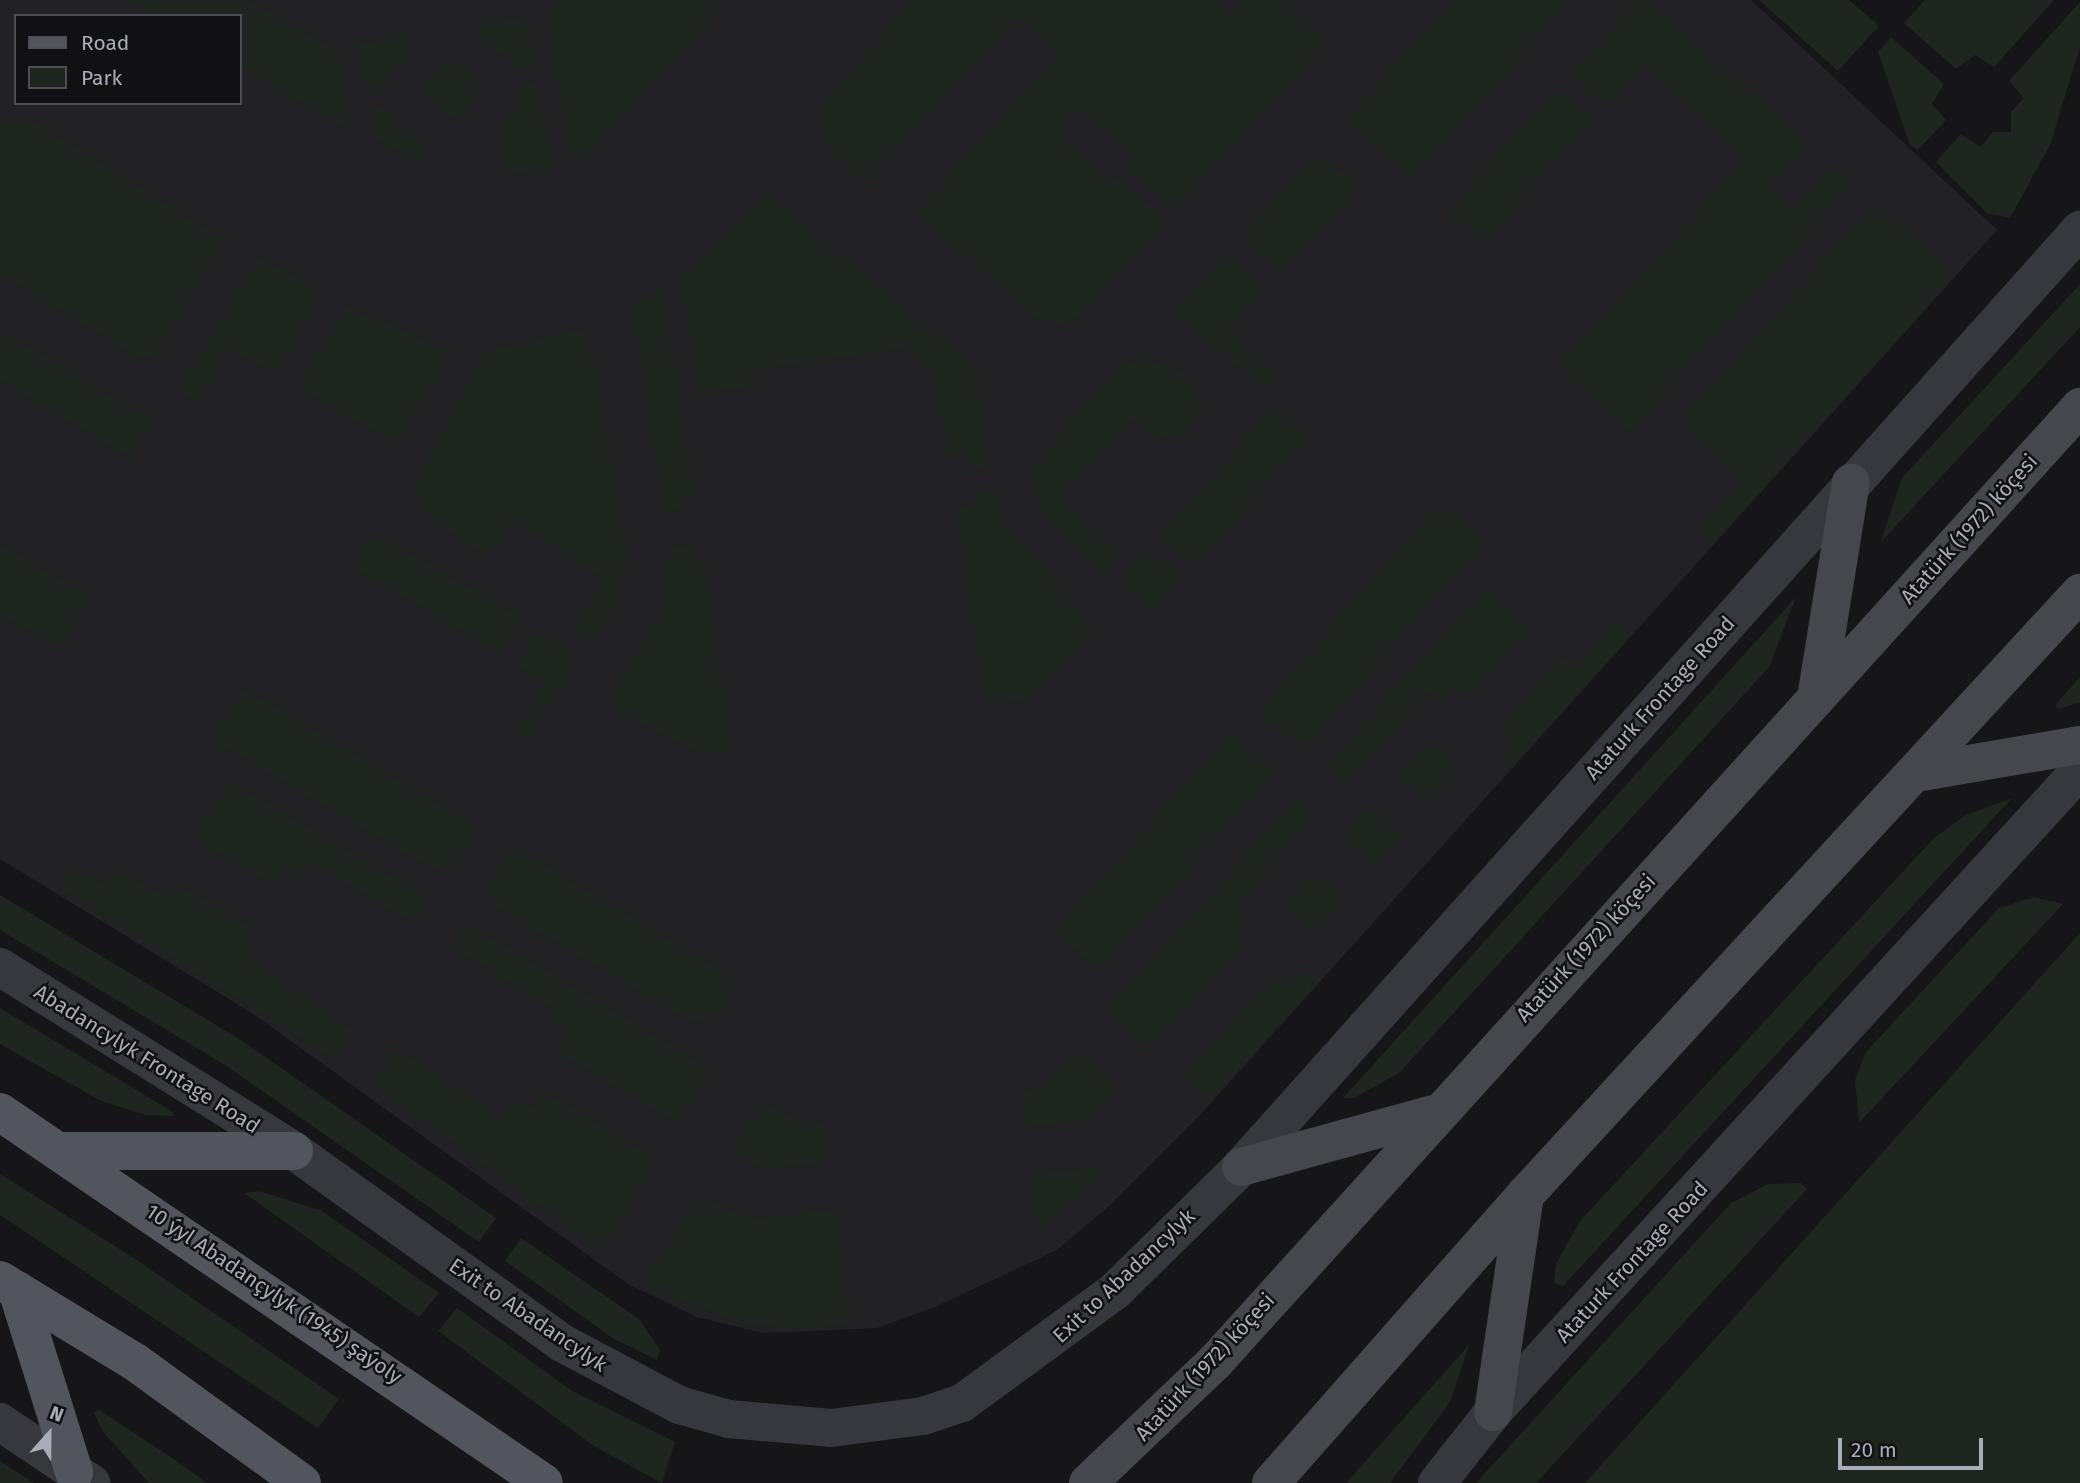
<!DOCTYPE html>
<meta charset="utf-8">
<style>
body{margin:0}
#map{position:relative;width:2080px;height:1483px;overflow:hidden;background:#161618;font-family:"Fira Sans",sans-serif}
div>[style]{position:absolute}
.built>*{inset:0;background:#222225}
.green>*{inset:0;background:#1e261f;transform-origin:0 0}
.minor>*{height:38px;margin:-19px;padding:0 19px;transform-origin:19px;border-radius:19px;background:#37383d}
.secondary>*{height:38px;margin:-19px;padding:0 19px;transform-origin:19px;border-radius:19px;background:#45474d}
.primary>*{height:38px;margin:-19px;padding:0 19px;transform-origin:19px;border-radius:19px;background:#53555c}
span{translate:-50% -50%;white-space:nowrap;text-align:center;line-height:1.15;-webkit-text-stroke:5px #111113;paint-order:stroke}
.street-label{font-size:21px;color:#a8adb8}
.legend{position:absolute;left:14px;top:14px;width:228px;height:91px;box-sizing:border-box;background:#111113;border:2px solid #4d4f55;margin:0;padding:9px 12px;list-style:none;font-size:21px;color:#a8adb8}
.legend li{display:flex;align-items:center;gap:14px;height:35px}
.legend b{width:35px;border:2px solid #4d4f55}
.north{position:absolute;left:14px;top:1399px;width:70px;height:70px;-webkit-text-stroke:5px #111113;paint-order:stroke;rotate:21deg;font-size:19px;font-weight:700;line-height:28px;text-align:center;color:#a8adb8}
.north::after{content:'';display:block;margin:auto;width:24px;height:32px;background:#a8adb8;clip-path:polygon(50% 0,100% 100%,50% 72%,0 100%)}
.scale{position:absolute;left:1838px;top:1438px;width:145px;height:32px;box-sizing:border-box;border:4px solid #a8adb8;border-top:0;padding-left:9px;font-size:21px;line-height:24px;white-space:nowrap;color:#a8adb8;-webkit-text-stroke:5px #111113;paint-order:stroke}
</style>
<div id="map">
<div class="built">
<div style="clip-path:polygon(evenodd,0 0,1751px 0,1997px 230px,1200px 1115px,1108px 1207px,1057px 1250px,935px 1307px,877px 1328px,762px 1333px,697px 1317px,628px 1284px,255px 1015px,0 859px,0 0,16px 16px,240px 16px,240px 103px,16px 103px,16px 16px)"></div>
</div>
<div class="green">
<div style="clip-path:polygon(128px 0,248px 0,337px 52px,351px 131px,240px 66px,240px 16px,155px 16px)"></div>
<div style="clip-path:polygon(563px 0,727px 0,595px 147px,570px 162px,548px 16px)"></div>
<div style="clip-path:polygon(914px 0,1212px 0,1230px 15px,1244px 0,1288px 0,1323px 34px,1319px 49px,1176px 209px,1128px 165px,1135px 156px,1080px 108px,1056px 136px,1110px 184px,1117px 177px,1166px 220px,1079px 316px,1059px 325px,1035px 317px,918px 212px,1060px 54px,1018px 15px,866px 184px,827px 149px,821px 107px)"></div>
<div style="clip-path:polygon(1455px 0,1571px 0,1412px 177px,1347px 120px)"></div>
<div style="clip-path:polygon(1638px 0,1646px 0,1808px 144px,1769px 188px,1793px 210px,1833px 167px,1852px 184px,1630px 431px,1559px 368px,1747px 158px,1644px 65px,1606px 107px,1570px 75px)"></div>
<div style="clip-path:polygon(1759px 0,1849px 0,1879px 26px,1838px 71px)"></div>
<div style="clip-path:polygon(1925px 0,2054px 0,1994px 67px,1975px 55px,1956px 69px,1904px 23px)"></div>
<div style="clip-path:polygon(2080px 2px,2080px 47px,2050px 145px,2010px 218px,1987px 213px,1936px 162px,1961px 134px,1980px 147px,1993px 132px,2011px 132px,2011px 112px,2024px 98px,2009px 81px)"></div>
<div style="clip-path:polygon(525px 17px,534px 65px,513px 68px,512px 60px,480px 40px,478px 25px)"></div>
<div style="clip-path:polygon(406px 36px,408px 49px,386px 79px,387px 88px,366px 91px,358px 44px)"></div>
<div style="clip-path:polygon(1891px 37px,1944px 84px,1932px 104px,1946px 120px,1918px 150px,1910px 145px,1878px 52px)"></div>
<div style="left:447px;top:57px;width:45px;height:45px;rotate:37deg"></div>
<div style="clip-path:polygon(537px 84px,552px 167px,505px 175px,498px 132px,519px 103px,517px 87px)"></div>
<div style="left:1557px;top:90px;width:47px;height:162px;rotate:42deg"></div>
<div style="clip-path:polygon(390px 107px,394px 123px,420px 140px,425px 167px,374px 136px,370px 110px)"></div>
<div style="clip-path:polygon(11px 118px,36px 123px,223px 240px,154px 357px,139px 357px,0 273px,0 123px)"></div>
<div style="clip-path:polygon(1319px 158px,1360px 184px,1282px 271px,1242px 237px)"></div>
<div style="clip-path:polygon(767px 194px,973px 366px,988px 466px,969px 470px,967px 455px,949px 457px,935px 372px,904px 348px,751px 370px,753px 386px,699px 393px,682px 279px)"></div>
<div style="clip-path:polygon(1875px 205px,1954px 276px,1712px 544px,1698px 531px,1743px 481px,1690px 433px,1686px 416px)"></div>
<div style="clip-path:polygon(1225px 256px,1264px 291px,1229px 329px,1277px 372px,1263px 388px,1176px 310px)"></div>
<div style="clip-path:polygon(259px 257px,321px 292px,274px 373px,229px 347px,197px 402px,180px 391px)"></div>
<div style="clip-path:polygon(2080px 284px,2080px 327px,1881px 542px,1902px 478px)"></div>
<div style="clip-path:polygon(662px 291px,693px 495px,683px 496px,685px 509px,664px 512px,634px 307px)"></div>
<div style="clip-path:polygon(346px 307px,445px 348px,443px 364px,396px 444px,299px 388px)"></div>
<div style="clip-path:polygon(577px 331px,588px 336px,627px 552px,618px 599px,593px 639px,575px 628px,606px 579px,511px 519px,487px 556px,428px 517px,412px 490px,485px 352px)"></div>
<div style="left:6px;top:333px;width:170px;height:43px;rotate:31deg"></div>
<div style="clip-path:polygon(1142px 357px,1183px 373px,1204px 403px,1176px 440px,1156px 437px,1134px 418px,1061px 498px,1122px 552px,1105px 571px,1043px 514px,1034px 473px,1044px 453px,1120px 369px)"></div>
<div style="left:1276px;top:407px;width:45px;height:171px;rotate:42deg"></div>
<div style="clip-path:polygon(991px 487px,1006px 528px,1092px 623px,1087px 637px,1020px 702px,984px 695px,956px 508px,974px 505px,972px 490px)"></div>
<div style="left:1439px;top:504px;width:58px;height:274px;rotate:41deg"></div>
<div style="left:374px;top:533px;width:169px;height:40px;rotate:30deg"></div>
<div style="clip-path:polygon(0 544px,92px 598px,61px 642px,53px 644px,0 613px)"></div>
<div style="clip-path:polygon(690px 545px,692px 562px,703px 561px,731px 750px,700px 754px,618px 710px,612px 696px,666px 606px,670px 547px)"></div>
<div style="left:1148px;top:549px;width:44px;height:45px;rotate:41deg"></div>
<div style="clip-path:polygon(1486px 589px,1530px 628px,1466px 698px,1455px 687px,1442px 701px,1429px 690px,1346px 782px,1328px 765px)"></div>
<div style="clip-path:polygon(1796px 597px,1769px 667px,1399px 1073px,1354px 1098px,1343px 1098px)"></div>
<div style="clip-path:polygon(1615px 622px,1630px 636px,1514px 765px,1499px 752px,1512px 738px,1500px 728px,1563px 658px,1575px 668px)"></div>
<div style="clip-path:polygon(537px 630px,576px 658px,528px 741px,515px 733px,546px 682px,516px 665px)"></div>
<div style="clip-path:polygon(2080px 677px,2080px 702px,2059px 709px,2055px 705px)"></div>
<div style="clip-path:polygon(243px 688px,479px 828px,459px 863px,431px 868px,220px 744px,216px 734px)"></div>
<div style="left:1233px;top:733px;width:58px;height:266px;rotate:42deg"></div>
<div style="left:1429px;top:741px;width:43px;height:43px;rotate:42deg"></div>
<div style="clip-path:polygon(229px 781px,428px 899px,413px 923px,309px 861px,298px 877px,283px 869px,274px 885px,195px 838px)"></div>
<div style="clip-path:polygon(2012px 798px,1563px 1286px,1554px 1283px,1556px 1264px,1580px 1221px,1935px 837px,1966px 815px)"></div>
<div style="clip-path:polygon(1298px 799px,1316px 815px,1234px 907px,1247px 918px,1233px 934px,1244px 945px,1151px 1048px,1108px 1009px)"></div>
<div style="left:1371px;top:805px;width:44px;height:43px;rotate:43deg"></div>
<div style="clip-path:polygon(512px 846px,738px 981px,717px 1016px,691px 1022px,497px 907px,488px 889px)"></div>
<div style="clip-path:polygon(72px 867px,105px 885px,115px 868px,163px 896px,172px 881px,217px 907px,249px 926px,240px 941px,254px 951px,248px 961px,353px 1031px,334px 1059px,60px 887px)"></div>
<div style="left:1312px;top:872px;width:43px;height:43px;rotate:41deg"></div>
<div style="clip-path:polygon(0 895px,241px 1040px,496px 1218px,479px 1242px,225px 1065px,0 930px)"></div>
<div style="clip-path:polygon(2034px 897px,2063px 904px,1859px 1123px,1855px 1080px,1865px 1053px,1999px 908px)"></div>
<div style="clip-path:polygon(469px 925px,710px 1069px,677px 1123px,558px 1052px,568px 1036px,552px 1026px,560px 1012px,454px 948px)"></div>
<div style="clip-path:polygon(2080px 933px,2080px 1483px,1585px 1483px)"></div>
<div style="clip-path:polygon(1305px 970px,1318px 982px,1211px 1101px,1184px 1077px,1277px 974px,1291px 986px)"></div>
<div style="clip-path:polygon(0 1008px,173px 1112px,174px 1116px,146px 1115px,101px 1101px,0 1044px)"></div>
<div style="clip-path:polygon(397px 1048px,501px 1120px,517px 1099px,532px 1109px,544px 1091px,655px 1159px,602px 1250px,373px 1084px)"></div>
<div style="clip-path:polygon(1079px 1052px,1115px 1090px,1083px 1121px,1026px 1126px,1022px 1091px,1039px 1089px)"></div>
<div style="clip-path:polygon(762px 1101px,805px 1126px,825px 1124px,829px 1162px,764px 1169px,733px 1151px)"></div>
<div style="clip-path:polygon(1105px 1167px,1105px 1173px,1038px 1228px,1031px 1175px)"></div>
<div style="clip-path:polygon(0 1174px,137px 1260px,339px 1399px,318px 1428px,0 1215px)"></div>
<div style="clip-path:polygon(1801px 1183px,1807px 1189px,1536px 1483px,1476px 1483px,1731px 1203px,1768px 1184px)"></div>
<div style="clip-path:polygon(259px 1191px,322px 1211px,439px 1293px,419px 1317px,244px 1193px)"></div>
<div style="clip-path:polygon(700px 1197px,751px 1219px,836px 1210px,849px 1324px,804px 1329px,737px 1322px,645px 1285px)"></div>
<div style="clip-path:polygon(521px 1238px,639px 1319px,660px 1350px,657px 1360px,614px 1339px,505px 1261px)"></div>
<div style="clip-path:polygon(457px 1308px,572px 1391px,675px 1442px,662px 1483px,594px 1446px,438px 1331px)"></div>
<div style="clip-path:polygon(1469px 1345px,1450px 1402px,1390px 1483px,1346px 1483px)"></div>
<div style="clip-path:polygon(98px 1409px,175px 1460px,207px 1483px,149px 1483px,104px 1433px,94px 1413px)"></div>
<div style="clip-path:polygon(0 1461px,34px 1483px,0 1483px)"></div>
</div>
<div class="minor">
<div style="left:0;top:967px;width:347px;rotate:32deg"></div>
<div style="left:294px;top:1151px;width:330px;rotate:35.6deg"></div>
<div style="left:562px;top:1343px;width:132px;rotate:27.9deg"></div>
<div style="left:679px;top:1405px;width:52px;rotate:15.6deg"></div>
<div style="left:729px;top:1419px;width:102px;rotate:5deg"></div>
<div style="left:831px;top:1428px;width:93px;rotate:-7.4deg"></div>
<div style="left:923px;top:1416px;width:41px;rotate:-18.4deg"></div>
<div style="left:962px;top:1403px;width:190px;rotate:-36.2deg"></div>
<div style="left:1115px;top:1291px;width:177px;rotate:-44.5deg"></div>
<div style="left:1241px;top:1167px;width:1258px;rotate:-48.16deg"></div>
<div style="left:0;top:1422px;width:110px;rotate:33.8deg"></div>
<div style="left:1437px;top:1483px;width:90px;rotate:-51.7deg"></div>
<div style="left:1493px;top:1412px;width:870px;rotate:-47.56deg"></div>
</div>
<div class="secondary">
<div style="left:1816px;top:698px;width:218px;rotate:-80.8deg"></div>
<div style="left:1916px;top:773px;width:166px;rotate:-9.7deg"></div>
<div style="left:1241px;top:1167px;width:199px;rotate:-15.4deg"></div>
<div style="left:1493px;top:1412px;width:219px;rotate:-81.6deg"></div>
<div style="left:1088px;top:1483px;width:175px;rotate:-43.6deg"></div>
<div style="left:1215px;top:1362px;width:1289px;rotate:-47.83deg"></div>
<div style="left:1271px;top:1483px;width:384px;rotate:-48.6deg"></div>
<div style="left:1525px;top:1195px;width:819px;rotate:-47.33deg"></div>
</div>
<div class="primary">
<div style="left:0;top:1112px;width:658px;rotate:34.29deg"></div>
<div style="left:65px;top:1151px;width:229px"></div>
<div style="left:0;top:1280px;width:158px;rotate:31.3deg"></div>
<div style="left:135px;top:1362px;width:206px;rotate:35.9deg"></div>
<div style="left:17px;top:1290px;width:191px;rotate:72.6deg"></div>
</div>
<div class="street-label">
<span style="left:1969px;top:529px;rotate:-48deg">Atatürk (1972) köçesi</span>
<span style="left:1660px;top:698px;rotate:-48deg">Ataturk Frontage Road</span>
<span style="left:1586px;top:948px;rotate:-47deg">Atatürk (1972) köçesi</span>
<span style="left:147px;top:1059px;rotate:32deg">Abadancylyk Frontage Road</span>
<span style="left:1632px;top:1262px;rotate:-47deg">Ataturk Frontage Road</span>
<span style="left:1124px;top:1276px;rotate:-43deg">Exit to Abadancylyk</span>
<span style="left:274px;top:1294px;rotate:34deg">10 ýyl Abadançylyk (1945) şaýoly</span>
<span style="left:528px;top:1315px;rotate:34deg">Exit to Abadancylyk</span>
<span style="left:1205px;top:1367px;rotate:-47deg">Atatürk (1972) köçesi</span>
</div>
<ul class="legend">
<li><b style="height:9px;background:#53555c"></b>Road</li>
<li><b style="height:19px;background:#1e261f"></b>Park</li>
</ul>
<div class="north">N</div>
<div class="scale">20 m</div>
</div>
